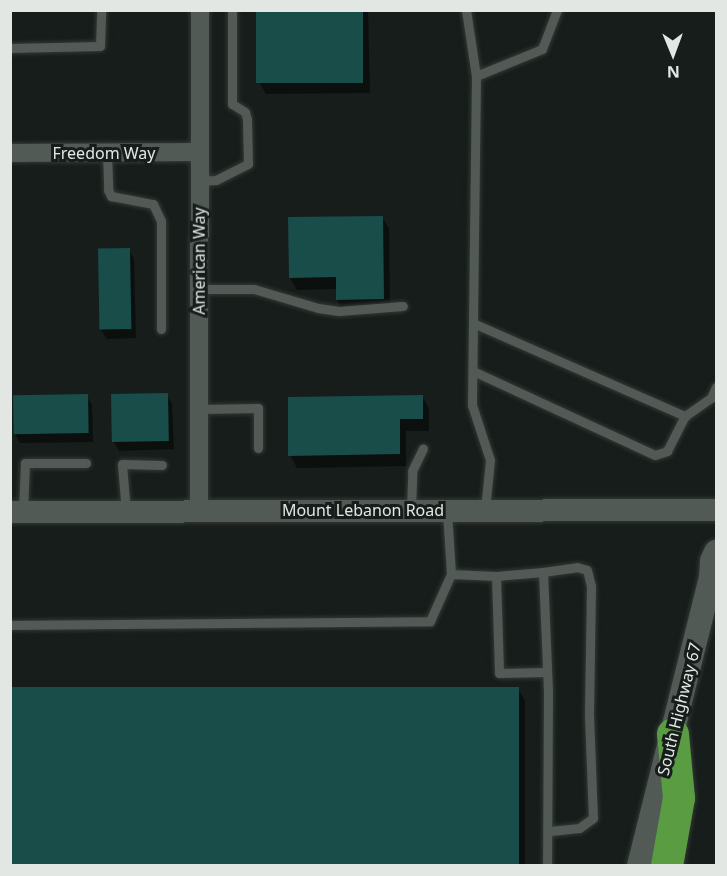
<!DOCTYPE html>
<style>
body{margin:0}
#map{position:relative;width:727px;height:876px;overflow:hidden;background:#161d1a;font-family:"Noto Sans",sans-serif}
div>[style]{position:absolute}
.shadow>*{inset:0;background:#0007}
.building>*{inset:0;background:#194d4a;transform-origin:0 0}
.roads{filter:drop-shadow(0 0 2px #343836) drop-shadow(0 0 2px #343836)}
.service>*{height:9px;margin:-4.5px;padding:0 4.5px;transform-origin:4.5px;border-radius:4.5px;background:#525a56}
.minor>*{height:18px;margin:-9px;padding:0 9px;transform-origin:9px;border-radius:9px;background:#525a56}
.tertiary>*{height:22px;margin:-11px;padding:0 11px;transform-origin:11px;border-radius:11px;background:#525a56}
.secondary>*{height:24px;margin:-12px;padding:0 12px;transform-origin:12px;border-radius:12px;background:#525a56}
.motorway>*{height:32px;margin:-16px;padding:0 16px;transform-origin:16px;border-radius:16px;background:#599c42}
span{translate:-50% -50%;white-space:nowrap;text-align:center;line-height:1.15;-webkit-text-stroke:6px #161d1a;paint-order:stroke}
.street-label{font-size:16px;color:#e2e7e4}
.frame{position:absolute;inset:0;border:12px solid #e2e7e4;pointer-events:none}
.north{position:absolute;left:643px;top:24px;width:60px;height:60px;-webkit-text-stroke:4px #161d1a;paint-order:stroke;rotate:179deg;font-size:16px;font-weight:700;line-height:24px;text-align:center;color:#e2e7e4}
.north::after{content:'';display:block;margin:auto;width:21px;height:27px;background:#e2e7e4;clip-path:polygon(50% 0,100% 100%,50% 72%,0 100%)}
</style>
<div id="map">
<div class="shadow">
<div style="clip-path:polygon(258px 10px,368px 10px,370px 93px,266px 94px,259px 82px)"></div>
<div style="clip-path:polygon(382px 217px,389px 229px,390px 311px,344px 312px,337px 300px,337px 289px,297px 290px,290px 278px)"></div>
<div style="clip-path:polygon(129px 250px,134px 259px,136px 338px,107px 339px,101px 330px)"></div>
<div style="clip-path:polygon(167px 395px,172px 404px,174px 449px,119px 451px,114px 442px)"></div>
<div style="clip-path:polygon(87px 396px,92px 405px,93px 442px,20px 443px,15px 434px)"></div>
<div style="clip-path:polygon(422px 396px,429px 409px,429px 431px,406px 431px,406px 466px,297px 468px,290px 455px)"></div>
<div style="clip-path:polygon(518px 689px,525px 701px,525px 866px,10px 866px)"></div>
</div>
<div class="building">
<div style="left:256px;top:10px;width:107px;height:73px"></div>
<div style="clip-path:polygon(383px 216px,384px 299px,336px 300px,336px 277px,289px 278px,288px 217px)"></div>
<div style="left:130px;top:248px;width:81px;height:32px;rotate:89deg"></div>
<div style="left:168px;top:393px;width:48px;height:57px;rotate:89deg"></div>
<div style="left:88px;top:394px;width:39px;height:75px;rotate:89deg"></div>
<div style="clip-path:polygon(423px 395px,423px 419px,400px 419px,400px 454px,288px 456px,288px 397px)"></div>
<div style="left:519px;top:687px;width:179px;height:509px;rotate:90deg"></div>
</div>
<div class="roads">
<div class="service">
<div style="left:466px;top:10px;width:67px;rotate:81.4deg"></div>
<div style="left:476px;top:76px;width:329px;rotate:90.7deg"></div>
<div style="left:472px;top:405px;width:58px;rotate:71.9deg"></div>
<div style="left:490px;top:460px;width:49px;rotate:95.8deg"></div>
<div style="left:10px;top:48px;width:90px;rotate:-1.3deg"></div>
<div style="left:100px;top:46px;width:36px;rotate:-88deg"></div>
<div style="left:476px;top:76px;width:71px;rotate:-22.2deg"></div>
<div style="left:542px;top:49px;width:42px;rotate:-69deg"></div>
<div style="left:107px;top:153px;width:37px;rotate:88deg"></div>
<div style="left:108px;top:190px;width:7px;rotate:63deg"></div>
<div style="left:111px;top:196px;width:43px;rotate:10.8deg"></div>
<div style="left:153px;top:204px;width:19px;rotate:65deg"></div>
<div style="left:161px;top:221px;width:108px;rotate:90deg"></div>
<div style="left:198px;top:181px;width:18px;rotate:-3deg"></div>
<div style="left:216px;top:180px;width:36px;rotate:-27deg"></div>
<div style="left:248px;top:164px;width:45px;rotate:-91.3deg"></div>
<div style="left:247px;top:119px;width:7px;rotate:-106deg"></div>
<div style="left:245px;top:112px;width:15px;rotate:-148deg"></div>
<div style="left:232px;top:104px;width:94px;rotate:-90deg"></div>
<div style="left:199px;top:289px;width:55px"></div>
<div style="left:254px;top:289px;width:67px;rotate:16.5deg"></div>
<div style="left:318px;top:308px;width:21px;rotate:8deg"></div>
<div style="left:339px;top:311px;width:64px;rotate:-4.5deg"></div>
<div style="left:473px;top:323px;width:232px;rotate:23.7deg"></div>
<div style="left:685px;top:416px;width:32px;rotate:-35deg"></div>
<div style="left:711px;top:398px;width:12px;rotate:-66deg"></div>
<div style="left:473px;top:371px;width:200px;rotate:24.8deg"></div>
<div style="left:655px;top:455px;width:13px;rotate:-18deg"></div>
<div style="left:667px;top:451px;width:39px;rotate:-63deg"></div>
<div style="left:199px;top:409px;width:59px;rotate:-1deg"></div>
<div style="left:258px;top:408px;width:40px;rotate:90deg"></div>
<div style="left:411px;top:509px;width:38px;rotate:-88deg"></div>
<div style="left:412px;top:471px;width:25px;rotate:-64deg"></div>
<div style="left:23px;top:512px;width:49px;rotate:-87.7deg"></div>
<div style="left:25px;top:463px;width:61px"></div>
<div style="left:126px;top:512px;width:48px;rotate:-94.8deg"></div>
<div style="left:122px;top:464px;width:40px;rotate:1.4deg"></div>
<div style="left:447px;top:512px;width:62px;rotate:86.3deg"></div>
<div style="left:451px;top:574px;width:45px;rotate:2.5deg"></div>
<div style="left:496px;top:576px;width:47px;rotate:-4.9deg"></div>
<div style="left:543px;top:572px;width:119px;rotate:87.6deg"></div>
<div style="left:548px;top:691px;width:175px;rotate:90.3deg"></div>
<div style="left:543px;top:572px;width:34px;rotate:-8deg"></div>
<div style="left:577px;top:567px;width:10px;rotate:17deg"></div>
<div style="left:587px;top:570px;width:16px;rotate:76deg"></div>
<div style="left:591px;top:586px;width:129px;rotate:90.9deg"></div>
<div style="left:589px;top:715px;width:103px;rotate:87.8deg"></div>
<div style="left:593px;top:818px;width:17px;rotate:144deg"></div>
<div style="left:579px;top:828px;width:31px;rotate:174deg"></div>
<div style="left:496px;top:576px;width:97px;rotate:88.2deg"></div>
<div style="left:499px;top:673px;width:48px;rotate:-1.2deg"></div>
<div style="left:10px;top:625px;width:420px;rotate:-0.5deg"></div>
<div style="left:430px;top:621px;width:51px;rotate:-65.9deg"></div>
</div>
<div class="minor">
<div style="left:10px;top:153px;width:188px;rotate:-0.3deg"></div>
<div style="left:199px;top:511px;width:501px;rotate:-89.89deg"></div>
</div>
<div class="tertiary">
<div style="left:10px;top:512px;width:706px;rotate:-0.16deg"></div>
</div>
<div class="secondary">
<div style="left:639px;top:866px;width:298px;rotate:-76deg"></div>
<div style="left:711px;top:577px;width:16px;rotate:-86deg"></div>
<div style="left:712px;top:561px;width:10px;rotate:-66deg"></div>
</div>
<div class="motorway">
<div style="left:667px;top:866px;width:69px;rotate:-80deg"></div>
<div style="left:679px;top:798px;width:64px;rotate:-95.4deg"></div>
</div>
</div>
<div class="street-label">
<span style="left:104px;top:153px">Freedom Way</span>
<span style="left:199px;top:261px;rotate:-90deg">American Way</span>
<span style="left:363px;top:510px">Mount Lebanon Road</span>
<span style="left:679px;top:709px;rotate:-76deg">South Highway 67</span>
</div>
<div class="frame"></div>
<div class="north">N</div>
</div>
